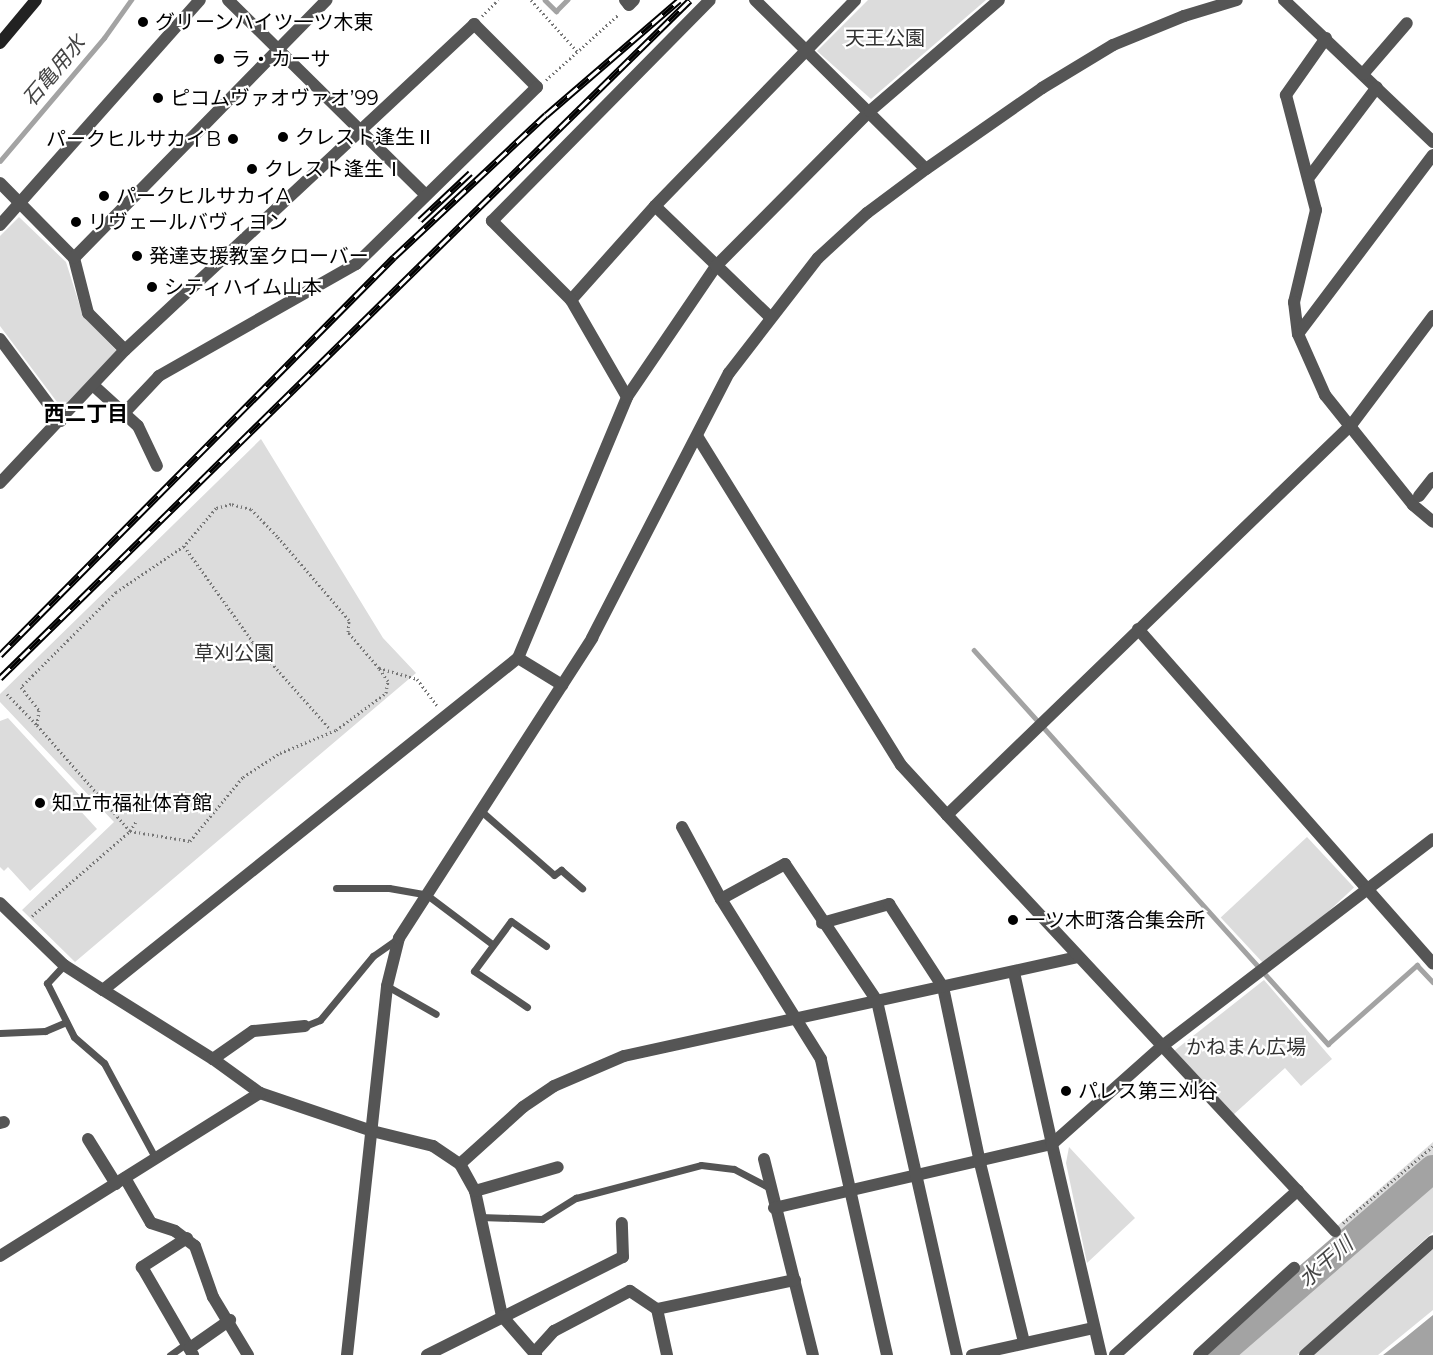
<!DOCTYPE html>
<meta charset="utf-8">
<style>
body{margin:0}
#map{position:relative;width:1433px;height:1355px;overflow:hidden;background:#fff;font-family:Montserrat,"Noto Sans JP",sans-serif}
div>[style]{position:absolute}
.green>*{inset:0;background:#dcdcdc;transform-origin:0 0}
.water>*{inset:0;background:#a3a3a3}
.stream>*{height:4.5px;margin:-2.25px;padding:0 2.25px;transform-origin:2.25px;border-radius:2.25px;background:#a3a3a3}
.river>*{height:28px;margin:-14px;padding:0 14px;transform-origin:14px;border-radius:14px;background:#a3a3a3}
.path>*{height:3px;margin-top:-1.5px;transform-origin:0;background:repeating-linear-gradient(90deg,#777 0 1.5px,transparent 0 4.5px)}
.lane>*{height:7px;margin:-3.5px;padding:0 3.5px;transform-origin:3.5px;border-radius:3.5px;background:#555}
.street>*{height:12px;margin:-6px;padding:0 6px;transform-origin:6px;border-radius:6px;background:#555}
.secondary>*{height:12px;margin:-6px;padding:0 6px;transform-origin:6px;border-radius:6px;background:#222}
.rail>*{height:7px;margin-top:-3.5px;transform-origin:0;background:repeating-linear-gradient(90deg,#fff 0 14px,#000 0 28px);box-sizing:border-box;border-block:2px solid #000}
.dots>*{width:16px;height:16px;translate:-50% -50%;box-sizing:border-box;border:3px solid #fff;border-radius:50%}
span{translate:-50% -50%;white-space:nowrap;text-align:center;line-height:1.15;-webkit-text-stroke:4.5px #fff;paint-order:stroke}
.poi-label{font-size:20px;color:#000}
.left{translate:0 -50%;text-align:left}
.right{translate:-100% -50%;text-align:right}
.park-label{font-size:20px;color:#333}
.water-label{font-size:21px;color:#444;font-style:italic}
.neighbourhood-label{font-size:21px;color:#000;font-weight:700}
</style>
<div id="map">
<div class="green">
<div style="clip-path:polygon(868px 0,986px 0,871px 99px,817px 51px)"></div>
<div style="clip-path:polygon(19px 217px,66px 262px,83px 316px,117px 351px,63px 410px,0 326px,0 236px)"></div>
<div style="clip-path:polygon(261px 439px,383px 638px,416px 673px,75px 962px,22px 910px,114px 822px,0 702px,0 694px)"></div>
<div style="clip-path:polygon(8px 718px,83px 799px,76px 806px,97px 829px,30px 891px,8px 867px,4px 871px,0 867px,0 721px)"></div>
<div style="left:1307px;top:837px;width:69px;height:118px;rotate:47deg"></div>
<div style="clip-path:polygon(1264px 980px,1332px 1059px,1301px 1086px,1285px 1068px,1233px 1115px,1174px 1051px)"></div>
<div style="clip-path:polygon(1433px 1142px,1433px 1158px,1343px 1238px,1335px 1228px)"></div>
<div style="clip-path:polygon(1069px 1147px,1135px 1218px,1087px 1263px,1066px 1163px)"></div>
<div style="clip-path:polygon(1433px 1181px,1433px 1232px,1297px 1355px,1231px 1355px)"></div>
<div style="clip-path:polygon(1433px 1249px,1433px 1310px,1378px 1355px,1313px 1355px)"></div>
</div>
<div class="water">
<div style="clip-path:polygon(1433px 1315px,1433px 1355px,1383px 1355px,1406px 1337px)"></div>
</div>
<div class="stream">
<div style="left:545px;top:0;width:16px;rotate:45deg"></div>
<div style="left:556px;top:11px;width:16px;rotate:-45deg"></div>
<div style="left:0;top:161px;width:161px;rotate:-49.8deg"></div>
<div style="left:104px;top:38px;width:47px;rotate:-54.6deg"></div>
<div style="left:974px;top:650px;width:530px;rotate:48.06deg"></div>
<div style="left:1328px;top:1044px;width:119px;rotate:-41.6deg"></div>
<div style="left:1417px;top:965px;width:23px;rotate:47deg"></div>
</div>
<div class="river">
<div style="left:1218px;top:1355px;width:284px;rotate:-40.9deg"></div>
</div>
<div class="path">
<div style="left:531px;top:0;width:69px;rotate:48deg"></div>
<div style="left:482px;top:16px;width:23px;rotate:-45deg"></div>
<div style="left:546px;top:80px;width:98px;rotate:-42.1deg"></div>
<div style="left:184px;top:546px;width:118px;rotate:54.3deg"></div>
<div style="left:253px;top:642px;width:116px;rotate:48.5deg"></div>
<div style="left:379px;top:668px;width:48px;rotate:-130.7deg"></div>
<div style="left:348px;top:632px;width:12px;rotate:-85deg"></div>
<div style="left:349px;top:620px;width:111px;rotate:-130.6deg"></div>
<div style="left:277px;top:536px;width:37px;rotate:-134deg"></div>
<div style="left:251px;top:509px;width:21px;rotate:-166deg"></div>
<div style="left:231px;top:504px;width:16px;rotate:165deg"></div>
<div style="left:216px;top:508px;width:50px;rotate:130.1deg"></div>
<div style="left:184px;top:546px;width:82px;rotate:145.9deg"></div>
<div style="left:116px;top:592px;width:134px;rotate:135deg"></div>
<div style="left:21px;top:687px;width:29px;rotate:52deg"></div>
<div style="left:39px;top:710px;width:15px;rotate:98deg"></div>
<div style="left:37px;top:725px;width:141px;rotate:48.7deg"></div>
<div style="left:130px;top:831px;width:61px;rotate:9.5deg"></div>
<div style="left:190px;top:841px;width:83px;rotate:-50.4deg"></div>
<div style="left:243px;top:777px;width:44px;rotate:-33deg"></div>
<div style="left:280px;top:753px;width:61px;rotate:-22.3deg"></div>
<div style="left:336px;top:730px;width:62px;rotate:-36.5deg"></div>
<div style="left:386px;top:693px;width:12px;rotate:-81deg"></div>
<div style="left:388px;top:681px;width:16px;rotate:-125deg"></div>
<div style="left:379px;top:668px;width:40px;rotate:16deg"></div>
<div style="left:417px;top:679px;width:35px;rotate:53deg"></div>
<div style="left:7px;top:694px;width:43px;rotate:45.9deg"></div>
<div style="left:32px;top:916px;width:130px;rotate:-40.9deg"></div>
<div style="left:130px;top:831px;width:13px;rotate:-58deg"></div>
<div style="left:1343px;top:1223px;width:118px;rotate:-40.5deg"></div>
</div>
<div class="lane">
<div style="left:481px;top:811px;width:97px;rotate:41.2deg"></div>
<div style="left:554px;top:875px;width:9px;rotate:-36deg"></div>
<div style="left:561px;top:870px;width:28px;rotate:41deg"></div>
<div style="left:336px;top:888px;width:53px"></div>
<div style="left:389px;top:888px;width:39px;rotate:10deg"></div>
<div style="left:427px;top:895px;width:81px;rotate:37deg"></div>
<div style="left:64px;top:965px;width:25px;rotate:133deg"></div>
<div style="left:47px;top:983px;width:60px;rotate:63.4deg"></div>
<div style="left:74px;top:1037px;width:40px;rotate:41deg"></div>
<div style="left:104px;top:1063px;width:109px;rotate:61.6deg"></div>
<div style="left:387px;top:986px;width:56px;rotate:29.7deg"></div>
<div style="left:527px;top:1007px;width:64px;rotate:-145.8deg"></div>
<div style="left:474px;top:971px;width:62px;rotate:-53.5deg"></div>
<div style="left:511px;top:921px;width:43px;rotate:35.5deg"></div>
<div style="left:305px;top:1026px;width:16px;rotate:-22deg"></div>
<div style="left:320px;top:1020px;width:83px;rotate:-50.4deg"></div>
<div style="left:373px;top:956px;width:32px;rotate:-35deg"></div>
<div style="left:0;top:1033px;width:45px;rotate:-2.5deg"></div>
<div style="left:45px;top:1031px;width:23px;rotate:-23deg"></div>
<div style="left:480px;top:1217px;width:62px;rotate:1.8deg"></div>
<div style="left:542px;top:1219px;width:40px;rotate:-32deg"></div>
<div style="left:576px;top:1198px;width:129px;rotate:-14.8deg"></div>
<div style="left:701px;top:1165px;width:33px;rotate:7deg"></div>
<div style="left:734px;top:1169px;width:41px;rotate:27.8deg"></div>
<div style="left:170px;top:1355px;width:21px;rotate:-35deg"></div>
</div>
<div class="street">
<div style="left:228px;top:0;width:276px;rotate:44.6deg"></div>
<div style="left:625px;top:0;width:6px;rotate:51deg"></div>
<div style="left:629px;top:5px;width:7px;rotate:-45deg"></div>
<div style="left:755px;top:0;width:240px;rotate:44.7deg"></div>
<div style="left:1284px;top:0;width:206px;rotate:43.6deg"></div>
<div style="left:1326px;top:38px;width:70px;rotate:125.1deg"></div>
<div style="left:1286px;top:95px;width:119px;rotate:75.4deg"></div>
<div style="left:1316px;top:210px;width:95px;rotate:103.4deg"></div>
<div style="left:1294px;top:302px;width:32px;rotate:83deg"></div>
<div style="left:1298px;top:334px;width:224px;rotate:-53deg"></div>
<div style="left:1363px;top:74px;width:67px;rotate:-49.2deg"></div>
<div style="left:1310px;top:176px;width:111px;rotate:-53deg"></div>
<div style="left:0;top:183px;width:105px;rotate:45.4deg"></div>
<div style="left:74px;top:258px;width:57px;rotate:75.7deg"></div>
<div style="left:88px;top:313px;width:52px;rotate:45deg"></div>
<div style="left:655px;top:206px;width:160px;rotate:44deg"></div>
<div style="left:0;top:225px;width:301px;rotate:-48.4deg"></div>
<div style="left:74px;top:258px;width:361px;rotate:-45.6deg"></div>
<div style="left:571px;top:300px;width:126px;rotate:-48.2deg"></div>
<div style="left:655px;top:206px;width:287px;rotate:-45.8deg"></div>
<div style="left:1298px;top:334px;width:67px;rotate:66.1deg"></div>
<div style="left:1325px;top:395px;width:141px;rotate:51.3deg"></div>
<div style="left:1413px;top:505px;width:26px;rotate:40deg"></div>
<div style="left:0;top:339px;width:102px;rotate:53.4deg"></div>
<div style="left:94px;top:386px;width:59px;rotate:42.3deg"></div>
<div style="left:138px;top:426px;width:44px;rotate:64.6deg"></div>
<div style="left:627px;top:397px;width:112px;rotate:-120deg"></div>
<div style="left:571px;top:300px;width:112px;rotate:-135deg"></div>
<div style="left:492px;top:221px;width:310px;rotate:-45.4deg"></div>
<div style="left:697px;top:436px;width:387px;rotate:58.2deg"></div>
<div style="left:901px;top:765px;width:68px;rotate:47.4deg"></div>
<div style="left:0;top:483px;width:183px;rotate:-46.8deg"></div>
<div style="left:125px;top:350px;width:478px;rotate:-43deg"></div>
<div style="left:474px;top:24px;width:89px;rotate:45deg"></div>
<div style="left:537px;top:87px;width:253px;rotate:135.6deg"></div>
<div style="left:356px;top:264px;width:227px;rotate:150.4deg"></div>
<div style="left:159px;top:376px;width:51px;rotate:133.4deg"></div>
<div style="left:1419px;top:496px;width:23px;rotate:-52deg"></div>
<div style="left:1138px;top:629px;width:446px;rotate:48.6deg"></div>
<div style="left:518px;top:658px;width:52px;rotate:31.5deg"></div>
<div style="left:682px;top:827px;width:82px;rotate:61.6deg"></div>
<div style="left:0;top:903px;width:89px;rotate:44.1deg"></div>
<div style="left:64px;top:965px;width:46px;rotate:32.7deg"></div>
<div style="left:103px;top:990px;width:531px;rotate:-38.66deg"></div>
<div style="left:518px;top:658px;width:283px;rotate:-67.3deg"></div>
<div style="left:627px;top:397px;width:158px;rotate:-55.8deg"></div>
<div style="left:716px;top:266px;width:218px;rotate:-45.2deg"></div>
<div style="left:870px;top:111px;width:170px;rotate:-40.7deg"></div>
<div style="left:822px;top:923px;width:70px;rotate:-15.8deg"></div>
<div style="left:889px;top:904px;width:99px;rotate:57deg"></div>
<div style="left:943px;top:987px;width:180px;rotate:78.1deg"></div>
<div style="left:980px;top:1163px;width:184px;rotate:76.2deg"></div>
<div style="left:103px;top:990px;width:130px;rotate:32.1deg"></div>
<div style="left:213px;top:1059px;width:58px;rotate:35.9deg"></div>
<div style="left:260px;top:1093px;width:118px;rotate:18.7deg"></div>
<div style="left:372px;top:1131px;width:63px;rotate:13.8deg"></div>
<div style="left:433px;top:1146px;width:32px;rotate:34deg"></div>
<div style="left:460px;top:1164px;width:31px;rotate:61deg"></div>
<div style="left:475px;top:1191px;width:128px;rotate:77.8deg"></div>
<div style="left:502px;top:1316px;width:52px;rotate:48.9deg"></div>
<div style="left:213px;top:1059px;width:49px;rotate:-35deg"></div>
<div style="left:253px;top:1031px;width:52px;rotate:-5.5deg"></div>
<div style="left:0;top:1123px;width:4px;rotate:-14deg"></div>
<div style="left:88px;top:1139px;width:53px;rotate:58.1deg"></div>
<div style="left:764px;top:1159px;width:202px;rotate:76deg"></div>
<div style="left:460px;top:1164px;width:85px;rotate:-42.1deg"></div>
<div style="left:523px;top:1107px;width:37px;rotate:-34deg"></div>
<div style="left:554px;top:1086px;width:76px;rotate:-23.2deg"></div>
<div style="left:624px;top:1056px;width:465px;rotate:-12.3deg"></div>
<div style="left:125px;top:1178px;width:52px;rotate:60deg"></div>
<div style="left:151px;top:1223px;width:25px;rotate:18deg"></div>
<div style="left:175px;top:1231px;width:25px;rotate:37deg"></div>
<div style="left:195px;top:1246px;width:54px;rotate:70.6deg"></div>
<div style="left:213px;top:1297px;width:68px;rotate:58.9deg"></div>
<div style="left:475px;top:1191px;width:86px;rotate:-16.1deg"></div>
<div style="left:774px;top:1208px;width:285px;rotate:-13deg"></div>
<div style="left:1052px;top:1144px;width:176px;rotate:-102.5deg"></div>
<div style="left:1335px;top:1231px;width:569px;rotate:-133.01deg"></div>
<div style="left:947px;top:815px;width:563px;rotate:-43.99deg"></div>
<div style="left:1352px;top:424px;width:135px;rotate:-53.1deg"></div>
<div style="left:187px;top:1238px;width:54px;rotate:147.2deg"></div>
<div style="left:142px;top:1267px;width:102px;rotate:59.9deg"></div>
<div style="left:0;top:1256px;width:307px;rotate:-32.1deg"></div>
<div style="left:657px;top:1309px;width:47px;rotate:77.7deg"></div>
<div style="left:190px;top:1348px;width:49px;rotate:-35deg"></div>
<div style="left:534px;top:1353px;width:30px;rotate:-48deg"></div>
<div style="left:554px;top:1331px;width:86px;rotate:-27.8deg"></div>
<div style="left:630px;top:1291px;width:32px;rotate:34deg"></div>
<div style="left:657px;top:1309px;width:141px;rotate:-11.9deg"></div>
<div style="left:347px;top:1355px;width:371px;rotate:-83.8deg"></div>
<div style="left:387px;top:986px;width:49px;rotate:-76deg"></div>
<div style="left:399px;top:938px;width:357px;rotate:-57.2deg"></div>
<div style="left:592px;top:638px;width:298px;rotate:-62.7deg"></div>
<div style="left:729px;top:373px;width:145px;rotate:-52.3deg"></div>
<div style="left:818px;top:258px;width:67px;rotate:-42.6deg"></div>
<div style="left:867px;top:213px;width:74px;rotate:-36.7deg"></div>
<div style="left:926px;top:169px;width:141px;rotate:-34.9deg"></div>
<div style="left:1042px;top:88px;width:83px;rotate:-31.2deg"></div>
<div style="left:1113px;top:45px;width:77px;rotate:-22.2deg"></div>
<div style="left:1184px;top:16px;width:55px;rotate:-16.8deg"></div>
<div style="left:427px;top:1355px;width:219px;rotate:-26.6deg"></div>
<div style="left:623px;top:1257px;width:34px;rotate:-92deg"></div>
<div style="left:887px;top:1355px;width:303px;rotate:-102.6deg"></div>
<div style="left:821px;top:1059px;width:189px;rotate:-122deg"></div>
<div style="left:721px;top:899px;width:73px;rotate:-28.7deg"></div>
<div style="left:785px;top:864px;width:165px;rotate:56.1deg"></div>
<div style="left:877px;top:1001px;width:363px;rotate:77.3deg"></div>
<div style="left:972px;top:1355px;width:125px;rotate:-12.5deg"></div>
<div style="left:1101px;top:1355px;width:217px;rotate:-103.1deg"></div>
<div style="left:1052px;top:1144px;width:146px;rotate:-41.7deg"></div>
<div style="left:1161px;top:1047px;width:342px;rotate:-37.4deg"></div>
<div style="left:1115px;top:1355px;width:246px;rotate:-42deg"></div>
<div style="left:1199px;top:1355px;width:129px;rotate:-42.5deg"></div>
<div style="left:1305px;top:1355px;width:171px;rotate:-41.7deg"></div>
</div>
<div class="secondary">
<div style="left:0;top:43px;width:56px;rotate:-50.1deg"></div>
</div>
<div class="rail">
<div style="left:420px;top:220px;width:69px;rotate:-43.2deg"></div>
<div style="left:0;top:655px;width:560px;rotate:-45.29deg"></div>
<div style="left:394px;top:257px;width:208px;rotate:-43.1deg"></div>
<div style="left:546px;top:115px;width:176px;rotate:-40.8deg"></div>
<div style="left:0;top:678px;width:967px;rotate:-44.5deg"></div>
</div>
<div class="dots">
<div style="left:143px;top:22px;background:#000"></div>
<div style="left:219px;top:59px;background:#000"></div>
<div style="left:158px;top:98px;background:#000"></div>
<div style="left:283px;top:137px;background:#000"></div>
<div style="left:233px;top:139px;background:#000"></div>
<div style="left:252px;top:169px;background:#000"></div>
<div style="left:104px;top:196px;background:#000"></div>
<div style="left:76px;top:222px;background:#000"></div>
<div style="left:137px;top:256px;background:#000"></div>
<div style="left:152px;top:287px;background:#000"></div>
<div style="left:40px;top:803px;background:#000"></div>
<div style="left:1013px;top:920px;background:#000"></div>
<div style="left:1066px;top:1091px;background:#000"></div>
</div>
<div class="poi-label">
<span class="left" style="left:155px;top:22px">グリーンハイツ一ツ木東</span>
<span class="left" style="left:231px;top:59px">ラ・カーサ</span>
<span class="left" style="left:170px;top:98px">ピコムヴァオヴァオ’99</span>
<span class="left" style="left:295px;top:137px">クレスト逢生Ⅱ</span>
<span class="right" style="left:221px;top:139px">パークヒルサカイB</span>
<span class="left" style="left:264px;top:169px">クレスト逢生Ⅰ</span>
<span class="left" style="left:116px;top:196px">パークヒルサカイA</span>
<span class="left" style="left:88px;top:222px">リヴェールバヴィヨン</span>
<span class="left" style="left:149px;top:256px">発達支援教室クローバー</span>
<span class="left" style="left:164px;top:287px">シティハイム山本</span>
<span class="left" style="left:52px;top:803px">知立市福祉体育館</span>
<span class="left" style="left:1025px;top:920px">一ツ木町落合集会所</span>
<span class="left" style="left:1078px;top:1091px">パレス第三刈谷</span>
</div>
<div class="park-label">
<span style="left:885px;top:38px">天王公園</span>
<span style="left:234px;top:653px">草刈公園</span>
<span style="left:1246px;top:1047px">かねまん広場</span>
</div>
<div class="water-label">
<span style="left:54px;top:71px;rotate:-50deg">石亀用水</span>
<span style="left:1326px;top:1262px;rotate:-41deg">水干川</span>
</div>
<div class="neighbourhood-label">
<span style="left:86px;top:414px">西二丁目</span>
</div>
</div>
